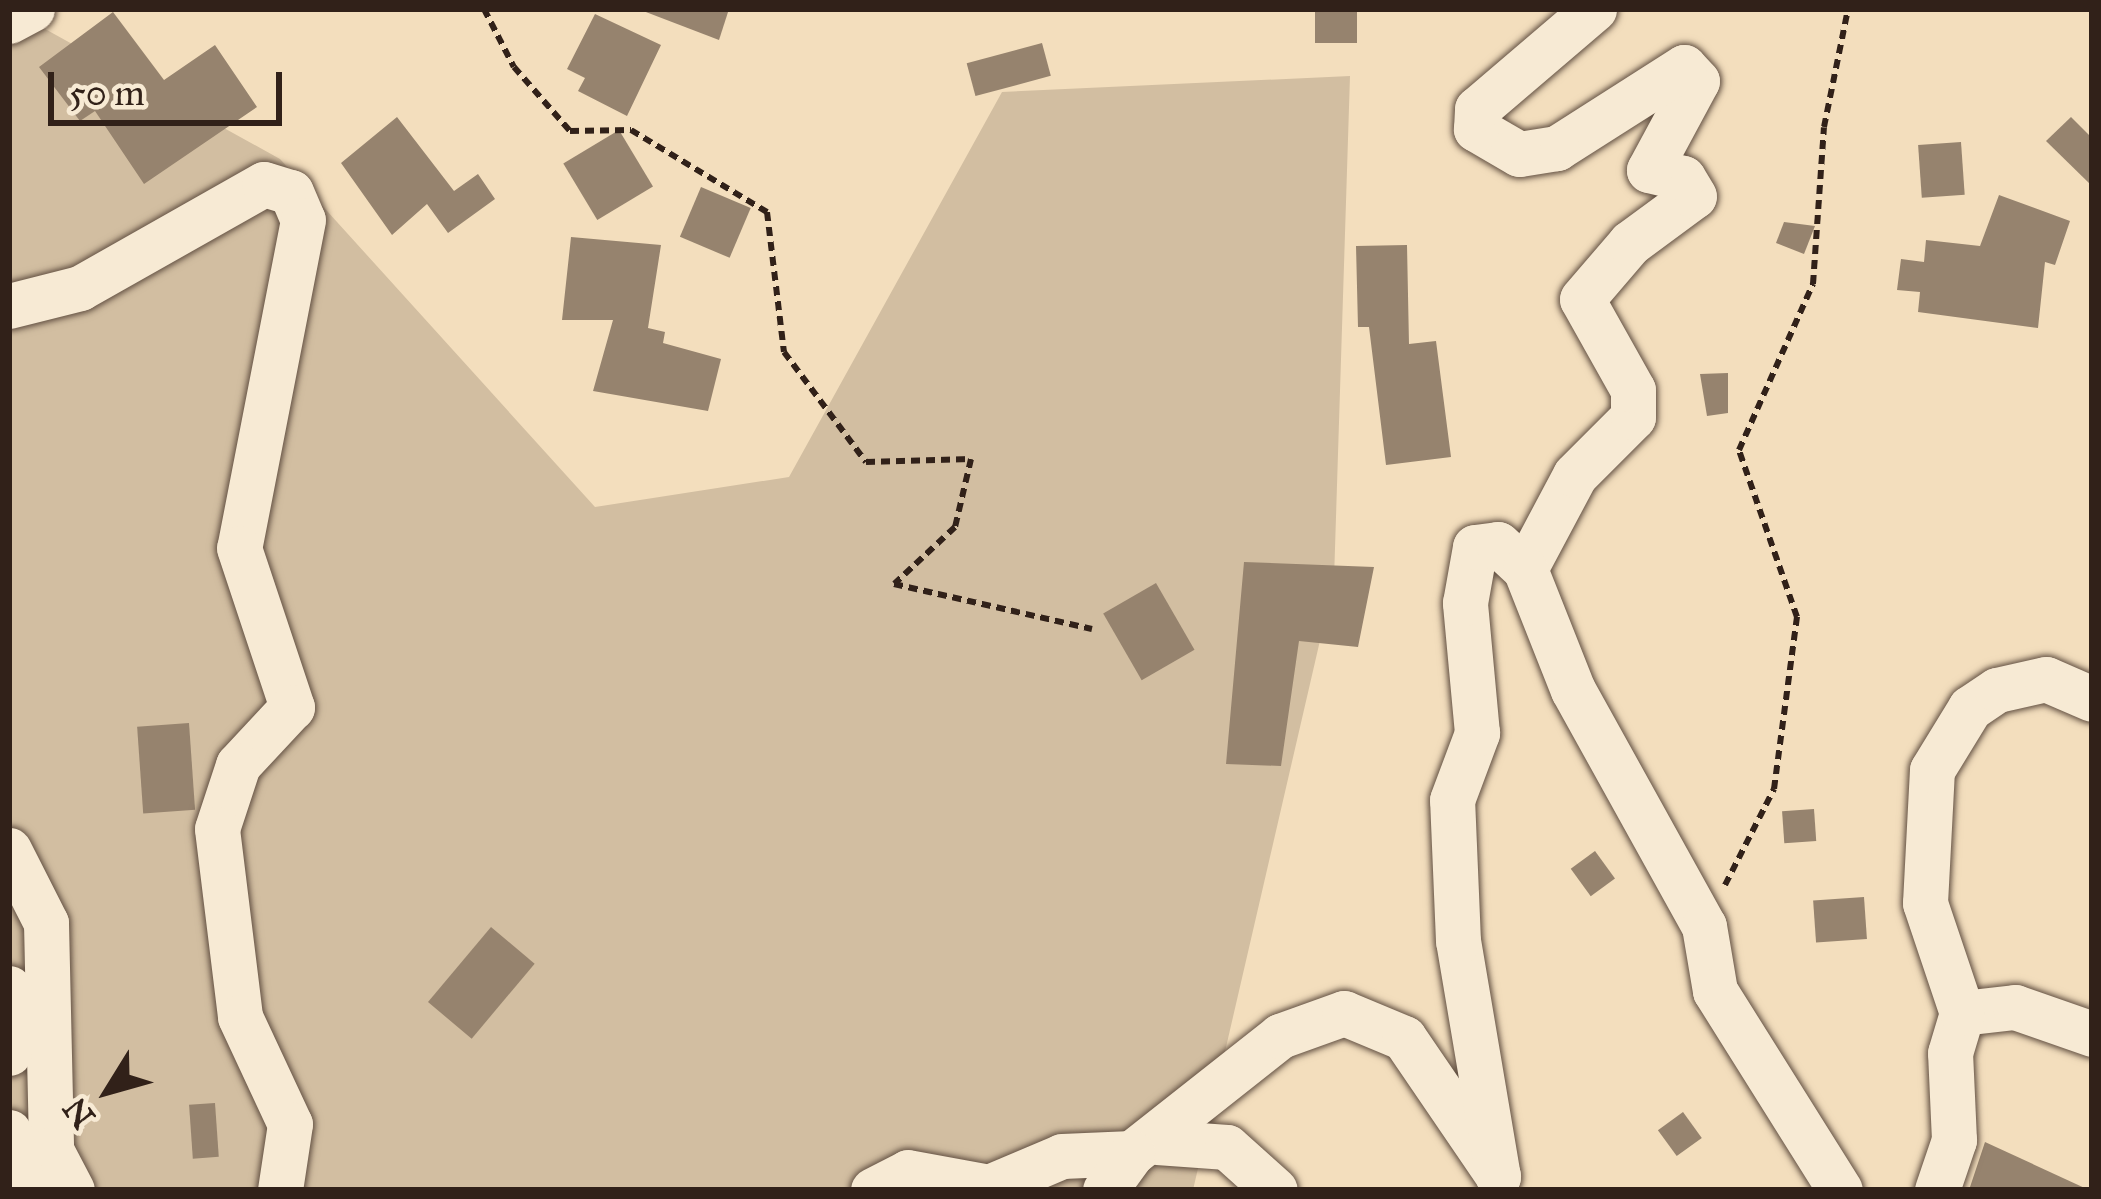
<!DOCTYPE html>
<style>
body{margin:0}
#map{position:relative;width:2101px;height:1199px;overflow:hidden;background:#f3debd;font-family:"IM FELL Great Primer",serif}
div>[style]{position:absolute}
.green>*{inset:0;background:#d2bea1}
.building>*{inset:0;background:#96836e;transform-origin:0 0}
.path>*{height:6px;margin-top:-3px;transform-origin:0;background:repeating-linear-gradient(90deg,#312119 0 9px,transparent 0 15px)}
.roads{filter:drop-shadow(0 0 3px #625042) drop-shadow(0 0 3px #625042)}
.minor>*{height:45px;margin:-22.5px;padding:0 22.5px;transform-origin:22.5px;border-radius:22.5px;background:#f7ead4}
span{translate:-50% -50%;white-space:nowrap;text-align:center;line-height:1.15;-webkit-text-stroke:10px #f7ead4;paint-order:stroke}
.frame{position:absolute;inset:0;border:12px solid #312119;pointer-events:none}
.north{position:absolute;left:48px;top:1031px;width:120px;height:120px;-webkit-text-stroke:9px #f7ead4;paint-order:stroke;rotate:233deg;font-size:33px;font-weight:700;line-height:48px;text-align:center;color:#312119}
.north::after{content:'';display:block;margin:auto;width:42px;height:54px;background:#312119;clip-path:polygon(50% 0,100% 100%,50% 72%,0 100%)}
.scale{position:absolute;left:48px;top:72px;width:234px;height:54px;box-sizing:border-box;border:6px solid #312119;border-top:0;padding-left:15px;font-size:36px;line-height:42px;white-space:nowrap;color:#312119;-webkit-text-stroke:9px #f7ead4;paint-order:stroke}
</style>
<div id="map">
<div class="green">
<div style="clip-path:polygon(9px 9px,280px 159px,595px 507px,789px 477px,1002px 92px,1350px 76px,1334px 580px,1193px 1190px,9px 1190px)"></div>
</div>
<div class="building">
<div style="clip-path:polygon(638px 9px,729px 9px,719px 40px)"></div>
<div style="left:1315px;top:9px;width:42px;height:34px"></div>
<div style="clip-path:polygon(113px 12px,164px 80px,215px 45px,257px 107px,144px 184px,95px 111px,80px 121px,39px 67px)"></div>
<div style="clip-path:polygon(595px 14px,661px 45px,627px 116px,578px 91px,585px 78px,567px 69px)"></div>
<div style="left:1042px;top:43px;width:34px;height:78px;rotate:75deg"></div>
<div style="clip-path:polygon(397px 117px,454px 191px,478px 174px,495px 199px,448px 233px,427px 204px,392px 235px,341px 163px)"></div>
<div style="clip-path:polygon(2071px 117px,2092px 138px,2092px 186px,2046px 141px)"></div>
<div style="left:619px;top:130px;width:66px;height:65px;rotate:59deg"></div>
<div style="left:1961px;top:142px;width:53px;height:43px;rotate:86deg"></div>
<div style="left:701px;top:187px;width:54px;height:54px;rotate:23deg"></div>
<div style="clip-path:polygon(1999px 195px,2070px 221px,2055px 265px,2045px 262px,2038px 328px,1918px 312px,1920px 292px,1897px 290px,1901px 259px,1924px 262px,1926px 240px,1980px 246px)"></div>
<div style="clip-path:polygon(1784px 222px,1815px 226px,1804px 254px,1776px 243px)"></div>
<div style="clip-path:polygon(571px 237px,661px 245px,648px 328px,665px 332px,663px 343px,721px 359px,708px 411px,593px 391px,613px 320px,562px 320px)"></div>
<div style="clip-path:polygon(1407px 245px,1409px 344px,1436px 341px,1451px 457px,1386px 465px,1369px 327px,1358px 327px,1356px 246px)"></div>
<div style="clip-path:polygon(1728px 373px,1728px 413px,1707px 416px,1700px 374px)"></div>
<div style="clip-path:polygon(1244px 562px,1374px 567px,1358px 647px,1299px 641px,1281px 766px,1226px 764px)"></div>
<div style="left:1156px;top:583px;width:77px;height:61px;rotate:60deg"></div>
<div style="left:189px;top:723px;width:87px;height:52px;rotate:86deg"></div>
<div style="left:1814px;top:809px;width:32px;height:32px;rotate:86deg"></div>
<div style="left:1595px;top:851px;width:34px;height:30px;rotate:54deg"></div>
<div style="left:1864px;top:897px;width:42px;height:51px;rotate:86deg"></div>
<div style="left:491px;top:927px;width:57px;height:98px;rotate:40deg"></div>
<div style="left:215px;top:1103px;width:54px;height:26px;rotate:86deg"></div>
<div style="left:1683px;top:1112px;width:32px;height:31px;rotate:54deg"></div>
<div style="clip-path:polygon(1985px 1142px,2089px 1190px,1969px 1190px)"></div>
</div>
<div class="path">
<div style="left:484px;top:9px;width:65px;rotate:62.7deg"></div>
<div style="left:514px;top:67px;width:85px;rotate:48.8deg"></div>
<div style="left:570px;top:131px;width:61px;rotate:-0.9deg"></div>
<div style="left:631px;top:130px;width:159px;rotate:31.1deg"></div>
<div style="left:767px;top:212px;width:141px;rotate:83.1deg"></div>
<div style="left:784px;top:352px;width:137px;rotate:53.3deg"></div>
<div style="left:866px;top:462px;width:105px;rotate:-1.6deg"></div>
<div style="left:971px;top:459px;width:70px;rotate:103.2deg"></div>
<div style="left:955px;top:527px;width:83px;rotate:136.9deg"></div>
<div style="left:894px;top:584px;width:203px;rotate:12.8deg"></div>
<div style="left:1725px;top:885px;width:108px;rotate:-63deg"></div>
<div style="left:1774px;top:789px;width:174px;rotate:-82.4deg"></div>
<div style="left:1797px;top:617px;width:177px;rotate:-109.2deg"></div>
<div style="left:1739px;top:450px;width:182px;rotate:-66deg"></div>
<div style="left:1813px;top:284px;width:157px;rotate:-86deg"></div>
<div style="left:1824px;top:127px;width:120px;rotate:-78.5deg"></div>
</div>
<div class="roads">
<div class="minor">
<div style="left:9px;top:21px;width:26px;rotate:-28deg"></div>
<div style="left:9px;top:306px;width:73px;rotate:-14.2deg"></div>
<div style="left:80px;top:288px;width:211px;rotate:-29.5deg"></div>
<div style="left:264px;top:184px;width:28px;rotate:17deg"></div>
<div style="left:291px;top:192px;width:30px;rotate:67deg"></div>
<div style="left:303px;top:220px;width:334px;rotate:101deg"></div>
<div style="left:239px;top:548px;width:168px;rotate:71.6deg"></div>
<div style="left:292px;top:707px;width:79px;rotate:133deg"></div>
<div style="left:238px;top:765px;width:67px;rotate:108.2deg"></div>
<div style="left:217px;top:829px;width:189px;rotate:83deg"></div>
<div style="left:240px;top:1017px;width:118px;rotate:65deg"></div>
<div style="left:290px;top:1124px;width:67px;rotate:98.6deg"></div>
<div style="left:1525px;top:569px;width:106px;rotate:-62deg"></div>
<div style="left:1575px;top:475px;width:82px;rotate:-45deg"></div>
<div style="left:1633px;top:417px;width:27px;rotate:-90deg"></div>
<div style="left:1633px;top:390px;width:104px;rotate:-119.3deg"></div>
<div style="left:1582px;top:299px;width:74px;rotate:-49.4deg"></div>
<div style="left:1630px;top:243px;width:79px;rotate:-36.3deg"></div>
<div style="left:1694px;top:196px;width:21px;rotate:-121deg"></div>
<div style="left:1683px;top:178px;width:35px;rotate:-167deg"></div>
<div style="left:1649px;top:170px;width:101px;rotate:-61.7deg"></div>
<div style="left:1697px;top:81px;width:19px;rotate:-133deg"></div>
<div style="left:1684px;top:67px;width:151px;rotate:147.5deg"></div>
<div style="left:1557px;top:148px;width:38px;rotate:171deg"></div>
<div style="left:1519px;top:154px;width:50px;rotate:-149.8deg"></div>
<div style="left:1476px;top:129px;width:20px;rotate:-87deg"></div>
<div style="left:1477px;top:109px;width:154px;rotate:-40.5deg"></div>
<div style="left:9px;top:850px;width:82px;rotate:63.1deg"></div>
<div style="left:46px;top:923px;width:227px;rotate:88.7deg"></div>
<div style="left:51px;top:1150px;width:45px;rotate:62.3deg"></div>
<div style="left:9px;top:988px;width:65px;rotate:90deg"></div>
<div style="left:1962px;top:1013px;width:53px;rotate:-6.5deg"></div>
<div style="left:2015px;top:1007px;width:82px;rotate:19.3deg"></div>
<div style="left:9px;top:1132px;width:60px;rotate:75.5deg"></div>
<div style="left:1157px;top:1142px;width:70px;rotate:4.1deg"></div>
<div style="left:1227px;top:1147px;width:64px;rotate:41.9deg"></div>
<div style="left:1132px;top:1153px;width:189px;rotate:-38.3deg"></div>
<div style="left:1280px;top:1036px;width:68px;rotate:-19.8deg"></div>
<div style="left:1344px;top:1013px;width:65px;rotate:22.6deg"></div>
<div style="left:1404px;top:1038px;width:167px;rotate:55.7deg"></div>
<div style="left:1498px;top:1177px;width:239px;rotate:-99.6deg"></div>
<div style="left:1458px;top:941px;width:141px;rotate:-92.4deg"></div>
<div style="left:1452px;top:800px;width:72px;rotate:-69.5deg"></div>
<div style="left:1477px;top:733px;width:131px;rotate:-95.3deg"></div>
<div style="left:1465px;top:603px;width:57px;rotate:-79.9deg"></div>
<div style="left:1475px;top:547px;width:23px;rotate:-7deg"></div>
<div style="left:1498px;top:544px;width:37px;rotate:43deg"></div>
<div style="left:1525px;top:569px;width:130px;rotate:68.4deg"></div>
<div style="left:1573px;top:690px;width:270px;rotate:61deg"></div>
<div style="left:1704px;top:926px;width:66px;rotate:80.4deg"></div>
<div style="left:1715px;top:991px;width:235px;rotate:57.9deg"></div>
<div style="left:873px;top:1190px;width:39px;rotate:-27deg"></div>
<div style="left:908px;top:1172px;width:82px;rotate:10.5deg"></div>
<div style="left:989px;top:1187px;width:79px;rotate:-23deg"></div>
<div style="left:1062px;top:1156px;width:70px;rotate:-2.5deg"></div>
<div style="left:1105px;top:1190px;width:46px;rotate:-53.9deg"></div>
<div style="left:1937px;top:1190px;width:53px;rotate:-71.2deg"></div>
<div style="left:1954px;top:1140px;width:87px;rotate:-92.6deg"></div>
<div style="left:1950px;top:1053px;width:42px;rotate:-73.3deg"></div>
<div style="left:1962px;top:1013px;width:116px;rotate:-108.6deg"></div>
<div style="left:1925px;top:903px;width:133px;rotate:-87deg"></div>
<div style="left:1932px;top:770px;width:73px;rotate:-58.5deg"></div>
<div style="left:1970px;top:708px;width:32px;rotate:-34deg"></div>
<div style="left:1997px;top:690px;width:50px;rotate:-12.7deg"></div>
<div style="left:2046px;top:679px;width:50px;rotate:23.5deg"></div>
</div>
</div>
<div class="frame"></div>
<div class="north">N</div>
<div class="scale">50 m</div>
</div>
